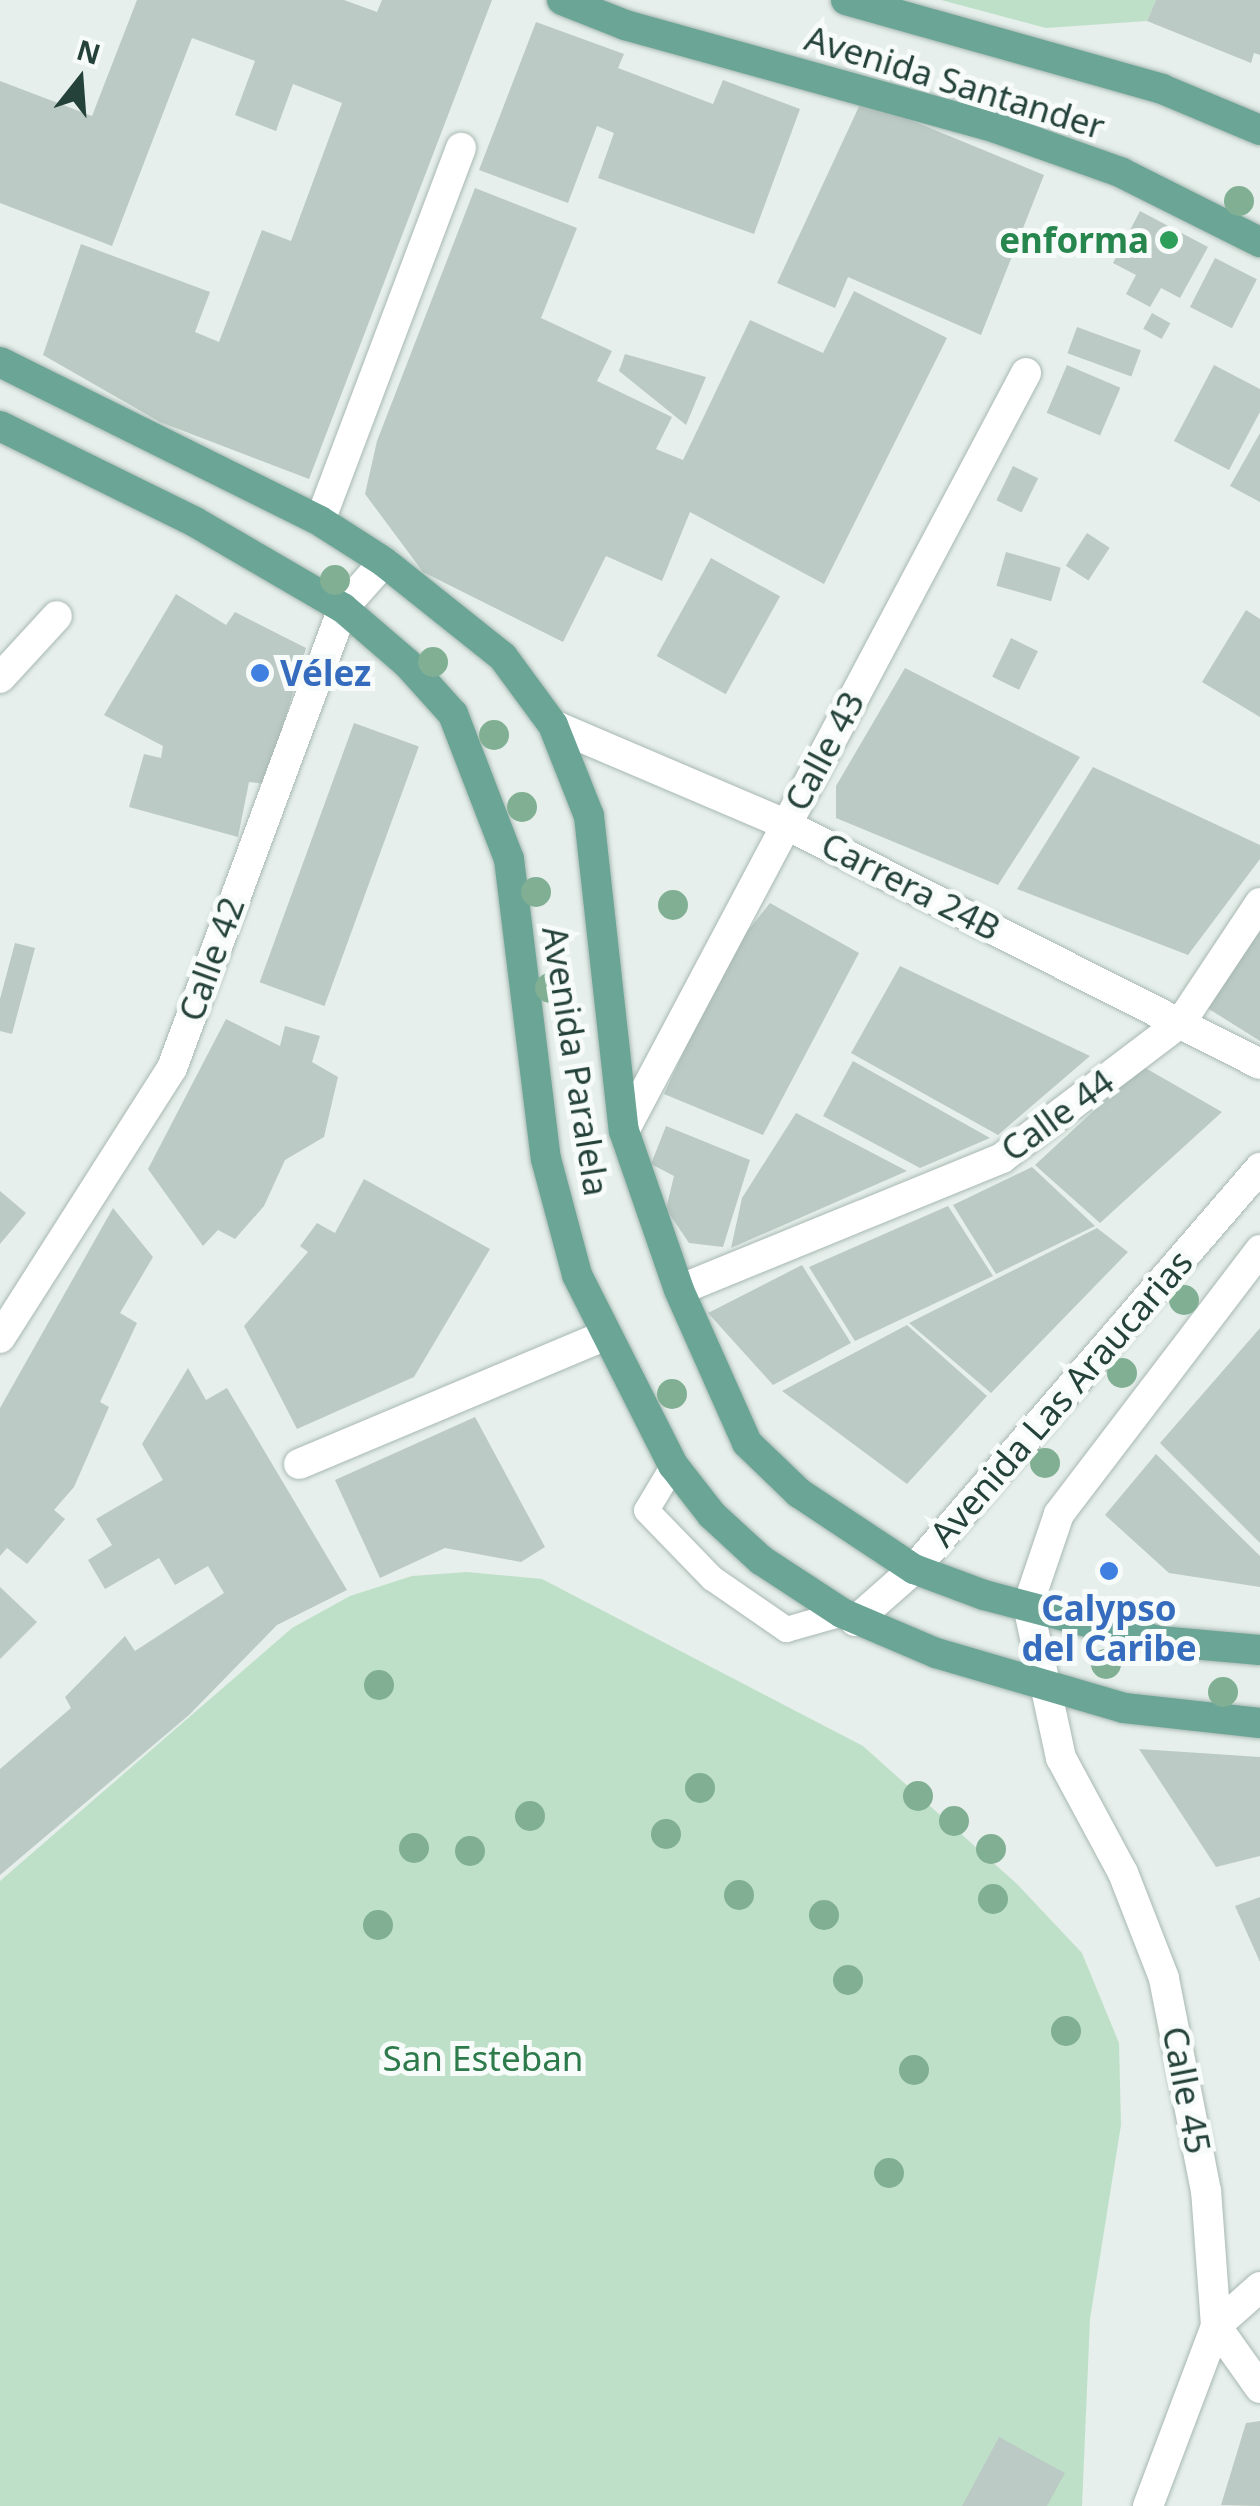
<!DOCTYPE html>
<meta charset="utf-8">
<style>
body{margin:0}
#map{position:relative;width:1260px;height:2506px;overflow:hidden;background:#e6efeb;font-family:"Noto Sans",sans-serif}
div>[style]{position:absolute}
.green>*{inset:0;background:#bfe0c8}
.building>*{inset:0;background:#bbcac4;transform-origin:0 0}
.roads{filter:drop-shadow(0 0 2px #a8b8b2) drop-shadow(0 0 2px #a8b8b2)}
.lane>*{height:25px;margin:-12.5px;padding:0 12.5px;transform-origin:12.5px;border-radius:12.5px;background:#fff}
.street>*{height:30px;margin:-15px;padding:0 15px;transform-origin:15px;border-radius:15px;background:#fff}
.secondary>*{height:30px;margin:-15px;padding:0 15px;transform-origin:15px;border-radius:15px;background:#fff}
.primary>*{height:30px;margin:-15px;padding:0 15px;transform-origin:15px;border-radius:15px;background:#6aa596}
.trees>*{width:30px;height:30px;margin:-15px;border-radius:50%;background:#80af93}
.dots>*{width:28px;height:28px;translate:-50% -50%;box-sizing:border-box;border:5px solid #f7fbf9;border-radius:50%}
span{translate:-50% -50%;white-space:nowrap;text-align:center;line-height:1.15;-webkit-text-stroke:10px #f7fbf9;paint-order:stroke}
.street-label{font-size:35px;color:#24423a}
.leisure-label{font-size:35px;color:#27864d;font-weight:700}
.right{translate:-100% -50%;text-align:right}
.shop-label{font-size:35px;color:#366cbe;font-weight:700}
.left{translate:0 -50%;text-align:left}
.park-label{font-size:35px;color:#2d7a4b}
.north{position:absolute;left:30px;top:30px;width:100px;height:100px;-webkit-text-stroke:8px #f7fbf9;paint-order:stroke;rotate:17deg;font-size:28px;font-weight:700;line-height:40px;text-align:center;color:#24423a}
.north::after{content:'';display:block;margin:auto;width:35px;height:45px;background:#24423a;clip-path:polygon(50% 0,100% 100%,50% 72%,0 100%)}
</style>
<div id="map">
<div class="green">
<div style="clip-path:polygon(941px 0,1156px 0,1147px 21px,1046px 28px)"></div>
<div style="clip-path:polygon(467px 1572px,542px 1579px,863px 1746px,1017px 1884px,1082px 1953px,1119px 2043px,1121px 2125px,1090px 2319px,1082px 2506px,0 2506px,0 1881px,292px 1628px,350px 1596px,412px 1576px)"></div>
</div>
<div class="building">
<div style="clip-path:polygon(137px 0,344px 0,377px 12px,382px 0,492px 0,309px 479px,160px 422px,43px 355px,81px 244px,210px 292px,195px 332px,219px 342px,262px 230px,291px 241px,342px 103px,293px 84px,276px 131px,235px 115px,255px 61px,192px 38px,112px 246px,0 203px,0 81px,92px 116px)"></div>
<div style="clip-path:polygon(1156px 0,1260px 0,1260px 55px,1254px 53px,1251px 63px,1147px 21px)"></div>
<div style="clip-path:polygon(536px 22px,624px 54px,618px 68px,713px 104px,723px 80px,800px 109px,754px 234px,598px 178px,614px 133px,597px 126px,568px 203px,479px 170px)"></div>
<div style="clip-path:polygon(862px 100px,1044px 175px,981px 335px,848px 277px,835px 308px,777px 283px)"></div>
<div style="clip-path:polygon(475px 188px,577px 228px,541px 318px,612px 351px,597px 381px,672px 417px,656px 449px,683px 460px,750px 320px,823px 353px,854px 291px,947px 338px,824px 584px,690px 512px,662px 581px,606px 556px,563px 642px,423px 572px,365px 494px,377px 441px)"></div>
<div style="clip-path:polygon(1140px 211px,1208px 247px,1180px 298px,1161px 288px,1150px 307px,1126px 294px,1136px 275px,1113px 263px)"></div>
<div style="left:1215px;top:258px;width:47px;height:55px;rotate:27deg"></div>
<div style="left:1152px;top:313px;width:21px;height:18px;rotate:29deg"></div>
<div style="left:1077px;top:327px;width:68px;height:28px;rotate:20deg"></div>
<div style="clip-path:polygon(625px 354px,706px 377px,686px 425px,619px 371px)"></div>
<div style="left:1067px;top:365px;width:58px;height:52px;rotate:23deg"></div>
<div style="clip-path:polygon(1214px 365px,1260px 389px,1260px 412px,1229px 470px,1174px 441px)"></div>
<div style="clip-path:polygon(1260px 433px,1260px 502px,1230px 486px)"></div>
<div style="left:1013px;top:466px;width:28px;height:38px;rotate:26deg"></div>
<div style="left:1087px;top:533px;width:27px;height:39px;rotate:33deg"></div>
<div style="left:1006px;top:552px;width:57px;height:35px;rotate:16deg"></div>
<div style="left:711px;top:558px;width:79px;height:112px;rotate:29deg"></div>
<div style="clip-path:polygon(176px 594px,226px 625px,235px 612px,306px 648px,266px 784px,249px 782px,238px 837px,129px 807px,144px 754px,161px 758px,163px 746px,104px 715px)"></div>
<div style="clip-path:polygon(1246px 610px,1260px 619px,1260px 717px,1202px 682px)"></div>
<div style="left:1011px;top:638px;width:30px;height:43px;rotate:26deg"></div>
<div style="clip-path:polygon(905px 668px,1080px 757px,998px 885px,836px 818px,836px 786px)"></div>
<div style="left:354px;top:723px;width:69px;height:276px;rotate:20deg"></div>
<div style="clip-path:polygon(1093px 767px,1260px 845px,1260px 859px,1188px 955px,1017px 889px)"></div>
<div style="clip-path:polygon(770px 903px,859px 953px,763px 1135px,664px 1094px,730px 953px)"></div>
<div style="clip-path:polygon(1260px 932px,1260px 1041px,1201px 1004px)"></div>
<div style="clip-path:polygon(15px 943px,35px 948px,12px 1034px,0 1031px,0 999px)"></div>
<div style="clip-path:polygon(900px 966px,1090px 1056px,998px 1135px,851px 1053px)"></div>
<div style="clip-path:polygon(226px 1019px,280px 1046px,285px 1026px,320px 1036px,312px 1062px,338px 1077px,324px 1137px,285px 1160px,264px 1206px,235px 1239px,218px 1230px,203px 1246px,148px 1169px)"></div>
<div style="clip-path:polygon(853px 1061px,990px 1138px,920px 1168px,823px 1116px)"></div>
<div style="clip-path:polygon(1142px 1066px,1222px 1112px,1100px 1223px,1035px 1165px)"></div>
<div style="clip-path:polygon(796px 1113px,907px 1171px,731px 1248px,742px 1198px)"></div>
<div style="clip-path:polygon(666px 1126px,750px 1160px,723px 1247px,689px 1243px,666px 1209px,674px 1176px,651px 1164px)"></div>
<div style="clip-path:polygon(1032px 1167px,1095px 1226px,996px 1274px,953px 1205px)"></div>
<div style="clip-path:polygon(364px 1179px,490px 1249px,414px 1377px,297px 1429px,244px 1326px,308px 1252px,300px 1246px,317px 1223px,335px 1233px)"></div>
<div style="clip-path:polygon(0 1191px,26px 1213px,0 1244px)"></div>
<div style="clip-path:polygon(948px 1206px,993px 1276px,855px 1341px,809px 1267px)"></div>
<div style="clip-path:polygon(113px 1208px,153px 1257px,120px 1313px,137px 1323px,100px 1402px,109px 1407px,74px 1487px,54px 1510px,65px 1519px,27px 1564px,7px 1548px,0 1556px,0 1408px)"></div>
<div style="clip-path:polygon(1097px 1228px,1128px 1252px,991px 1393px,909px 1323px)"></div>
<div style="clip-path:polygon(802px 1265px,851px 1343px,773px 1385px,708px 1313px)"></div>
<div style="clip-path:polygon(907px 1325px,987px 1396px,907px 1484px,782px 1391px)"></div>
<div style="clip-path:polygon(1260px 1328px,1260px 1543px,1160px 1443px)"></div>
<div style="clip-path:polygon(188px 1368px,206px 1400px,227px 1388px,347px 1590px,277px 1625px,189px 1715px,0 1875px,0 1769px,71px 1708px,65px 1697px,125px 1636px,135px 1651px,224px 1593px,208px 1566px,175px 1585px,159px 1558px,105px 1589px,88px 1560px,112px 1545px,96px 1519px,163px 1480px,142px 1444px)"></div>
<div style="clip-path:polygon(475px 1417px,545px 1547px,521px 1562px,445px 1548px,380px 1578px,335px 1480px)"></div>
<div style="clip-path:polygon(1156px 1454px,1260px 1556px,1260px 1587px,1169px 1573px,1105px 1515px)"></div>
<div style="clip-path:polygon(0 1587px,37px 1622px,0 1659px)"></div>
<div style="clip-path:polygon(1139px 1749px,1260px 1757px,1260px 1856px,1216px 1867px)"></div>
<div style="clip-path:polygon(1260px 1897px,1260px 1962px,1235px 1906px)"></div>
<div style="clip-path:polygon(1260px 2421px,1260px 2506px,1221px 2505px,1246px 2423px)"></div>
<div style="clip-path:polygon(999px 2437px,1065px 2473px,1047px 2506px,962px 2506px)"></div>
</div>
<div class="roads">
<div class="lane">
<div style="left:673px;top:1465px;width:52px;rotate:121deg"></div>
<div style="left:646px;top:1510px;width:95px;rotate:45.9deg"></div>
<div style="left:712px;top:1578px;width:90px;rotate:34.6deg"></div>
<div style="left:786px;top:1629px;width:58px;rotate:-15.9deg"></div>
</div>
<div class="street">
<div style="left:320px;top:521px;width:399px;rotate:-69.3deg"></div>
<div style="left:0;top:678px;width:84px;rotate:-47.4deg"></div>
<div style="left:553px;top:725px;width:252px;rotate:23.1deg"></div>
<div style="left:785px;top:824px;width:532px;rotate:26.81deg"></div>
<div style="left:624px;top:1131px;width:858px;rotate:-62.06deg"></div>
<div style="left:679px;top:1290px;width:349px;rotate:-22.2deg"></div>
<div style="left:1002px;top:1158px;width:225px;rotate:-37.2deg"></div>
<div style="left:1181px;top:1022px;width:143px;rotate:-56.4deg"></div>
<div style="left:0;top:1338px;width:320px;rotate:-57.5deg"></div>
<div style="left:172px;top:1068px;width:491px;rotate:-69.6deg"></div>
<div style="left:343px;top:608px;width:62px;rotate:-48.3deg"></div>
<div style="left:299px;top:1464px;width:330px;rotate:-22.8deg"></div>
<div style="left:1260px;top:2287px;width:59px;rotate:138.4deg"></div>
<div style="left:1216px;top:2326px;width:76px;rotate:54.6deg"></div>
</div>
<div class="secondary">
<div style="left:855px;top:1621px;width:79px;rotate:-41.4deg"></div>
<div style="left:914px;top:1569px;width:530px;rotate:-49.21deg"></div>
<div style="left:1148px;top:2506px;width:192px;rotate:-69.3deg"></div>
<div style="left:1216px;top:2326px;width:135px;rotate:-94.2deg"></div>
<div style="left:1206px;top:2191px;width:217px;rotate:-101.2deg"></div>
<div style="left:1164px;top:1978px;width:113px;rotate:-111.3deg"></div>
<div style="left:1123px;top:1873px;width:131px;rotate:-118.3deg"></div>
<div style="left:1061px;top:1758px;width:157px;rotate:-102.2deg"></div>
<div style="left:1028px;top:1605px;width:96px;rotate:-71.2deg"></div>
<div style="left:1059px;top:1514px;width:332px;rotate:-52.7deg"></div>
</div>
<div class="primary">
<div style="left:562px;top:0;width:68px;rotate:21.6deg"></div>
<div style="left:625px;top:25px;width:385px;rotate:15.5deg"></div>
<div style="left:996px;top:128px;width:132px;rotate:19.5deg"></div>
<div style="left:1120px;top:172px;width:157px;rotate:26.6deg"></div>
<div style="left:846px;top:0;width:328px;rotate:15.7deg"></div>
<div style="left:1162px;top:89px;width:106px;rotate:22.7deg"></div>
<div style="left:0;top:362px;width:357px;rotate:26.4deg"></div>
<div style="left:320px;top:521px;width:76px;rotate:32.6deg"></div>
<div style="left:384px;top:562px;width:152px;rotate:38.6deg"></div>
<div style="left:503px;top:657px;width:84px;rotate:53.7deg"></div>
<div style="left:553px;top:725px;width:98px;rotate:68.4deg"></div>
<div style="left:589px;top:816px;width:317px;rotate:83.7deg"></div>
<div style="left:624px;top:1131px;width:168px;rotate:70.9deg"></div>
<div style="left:679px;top:1290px;width:167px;rotate:66deg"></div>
<div style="left:747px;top:1443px;width:72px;rotate:43.9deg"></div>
<div style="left:799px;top:1493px;width:138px;rotate:33.5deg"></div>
<div style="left:914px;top:1569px;width:75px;rotate:20.4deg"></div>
<div style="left:984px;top:1595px;width:181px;rotate:14.7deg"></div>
<div style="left:1159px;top:1641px;width:101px;rotate:5.1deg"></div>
<div style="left:0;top:426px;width:217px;rotate:26.2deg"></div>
<div style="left:195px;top:522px;width:171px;rotate:30.2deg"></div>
<div style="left:343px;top:608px;width:84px;rotate:40.7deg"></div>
<div style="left:407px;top:663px;width:69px;rotate:48deg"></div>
<div style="left:453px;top:714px;width:155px;rotate:68.9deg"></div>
<div style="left:509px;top:859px;width:302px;rotate:83deg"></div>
<div style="left:546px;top:1159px;width:120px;rotate:75deg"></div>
<div style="left:577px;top:1275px;width:213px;rotate:63.2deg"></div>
<div style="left:673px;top:1465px;width:63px;rotate:52deg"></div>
<div style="left:712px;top:1515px;width:67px;rotate:42.6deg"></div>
<div style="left:761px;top:1560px;width:97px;rotate:33.2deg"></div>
<div style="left:842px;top:1613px;width:102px;rotate:23.1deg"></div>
<div style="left:936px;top:1653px;width:196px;rotate:16.3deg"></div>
<div style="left:1124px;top:1708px;width:137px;rotate:6.3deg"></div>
</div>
</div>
<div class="trees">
<div style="left:1239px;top:201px"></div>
<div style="left:335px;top:580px"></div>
<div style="left:433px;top:662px"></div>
<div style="left:494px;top:735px"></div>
<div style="left:522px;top:807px"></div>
<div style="left:536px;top:892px"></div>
<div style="left:673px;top:905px"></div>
<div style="left:550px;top:988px"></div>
<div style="left:1184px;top:1300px"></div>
<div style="left:1122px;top:1373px"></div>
<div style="left:672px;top:1394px"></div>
<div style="left:1045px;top:1463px"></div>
<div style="left:1106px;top:1664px"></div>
<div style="left:379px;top:1685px"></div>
<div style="left:1223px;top:1692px"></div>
<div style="left:700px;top:1788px"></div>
<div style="left:918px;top:1796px"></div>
<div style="left:530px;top:1816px"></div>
<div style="left:954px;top:1821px"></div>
<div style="left:666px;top:1834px"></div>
<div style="left:414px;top:1848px"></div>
<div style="left:991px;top:1849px"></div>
<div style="left:470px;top:1851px"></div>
<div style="left:739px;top:1895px"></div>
<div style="left:993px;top:1899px"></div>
<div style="left:824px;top:1915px"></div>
<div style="left:378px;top:1925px"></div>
<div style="left:848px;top:1980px"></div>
<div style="left:1066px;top:2031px"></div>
<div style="left:914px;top:2070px"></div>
<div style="left:889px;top:2173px"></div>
</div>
<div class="dots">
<div style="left:1169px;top:240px;background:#2e9e5b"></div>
<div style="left:260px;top:673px;background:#3f7fe0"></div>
<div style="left:1109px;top:1571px;background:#3f7fe0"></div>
</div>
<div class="street-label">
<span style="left:955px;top:82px;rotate:17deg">Avenida Santander</span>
<span style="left:824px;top:751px;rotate:-62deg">Calle 43</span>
<span style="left:911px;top:886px;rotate:27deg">Carrera 24B</span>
<span style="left:211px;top:959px;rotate:-70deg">Calle 42</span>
<span style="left:576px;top:1061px;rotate:81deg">Avenida Paralela</span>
<span style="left:1057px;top:1115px;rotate:-36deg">Calle 44</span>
<span style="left:1061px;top:1398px;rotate:-49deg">Avenida Las Araucarias</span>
<span style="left:1187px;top:2090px;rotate:79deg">Calle 45</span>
</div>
<div class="leisure-label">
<span class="right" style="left:1149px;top:240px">enforma</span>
</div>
<div class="shop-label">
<span class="left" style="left:280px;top:673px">Vélez</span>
<span style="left:1109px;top:1628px">Calypso<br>del Caribe</span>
</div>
<div class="park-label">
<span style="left:483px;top:2058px">San Esteban</span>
</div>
<div class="north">N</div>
</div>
